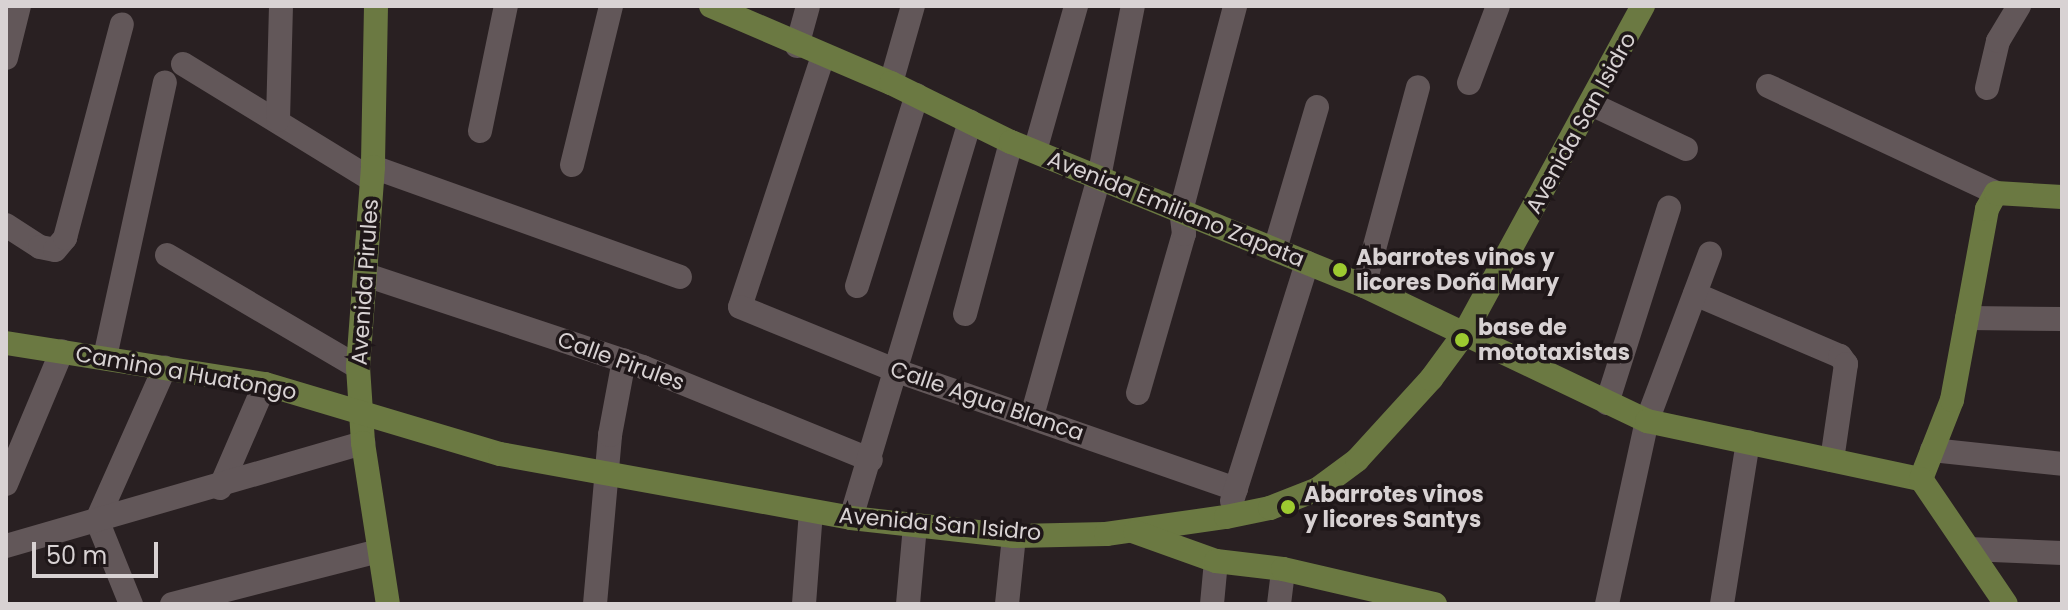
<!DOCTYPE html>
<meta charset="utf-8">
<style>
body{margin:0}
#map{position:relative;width:2068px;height:610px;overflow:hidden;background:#292022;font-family:Poppins,sans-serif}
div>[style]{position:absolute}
.minor>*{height:24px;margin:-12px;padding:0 12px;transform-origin:12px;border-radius:12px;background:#625759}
.major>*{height:24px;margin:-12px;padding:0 12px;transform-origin:12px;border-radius:12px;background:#6b7942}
.dots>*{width:22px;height:22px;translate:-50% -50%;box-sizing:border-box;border:4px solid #1f1719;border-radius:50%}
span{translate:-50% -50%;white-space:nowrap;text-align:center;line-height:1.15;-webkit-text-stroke:7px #1f1719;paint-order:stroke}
.street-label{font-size:22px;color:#d8d2d3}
.poi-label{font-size:22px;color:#d8d2d3;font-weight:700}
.left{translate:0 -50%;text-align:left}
.frame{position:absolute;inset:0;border:8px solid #d8d2d3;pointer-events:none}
.scale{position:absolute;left:32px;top:542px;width:126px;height:36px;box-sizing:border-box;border:4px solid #d8d2d3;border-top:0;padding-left:10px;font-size:24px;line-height:28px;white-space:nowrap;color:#d8d2d3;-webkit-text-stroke:6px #1f1719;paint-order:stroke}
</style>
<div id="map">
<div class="minor">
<div style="left:797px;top:46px;width:41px;rotate:-74.6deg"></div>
<div style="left:823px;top:56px;width:264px;rotate:108.3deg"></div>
<div style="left:740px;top:307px;width:170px;rotate:22.2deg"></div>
<div style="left:897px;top:371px;width:359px;rotate:19.2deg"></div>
<div style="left:6px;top:58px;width:54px;rotate:-76deg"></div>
<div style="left:183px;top:64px;width:222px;rotate:31.5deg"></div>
<div style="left:891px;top:83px;width:80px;rotate:-74.1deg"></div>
<div style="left:1469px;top:83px;width:82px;rotate:-69.4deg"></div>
<div style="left:1768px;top:86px;width:252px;rotate:25.1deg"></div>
<div style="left:1987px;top:88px;width:48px;rotate:-76.8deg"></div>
<div style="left:1998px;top:41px;width:41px;rotate:-59deg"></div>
<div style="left:1591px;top:104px;width:105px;rotate:25.3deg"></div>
<div style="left:278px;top:120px;width:114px;rotate:-88.5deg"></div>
<div style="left:480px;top:131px;width:128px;rotate:-78.3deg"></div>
<div style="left:1035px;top:151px;width:151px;rotate:-74.2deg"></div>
<div style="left:572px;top:165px;width:164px;rotate:-76.2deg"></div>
<div style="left:373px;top:167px;width:326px;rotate:19.7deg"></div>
<div style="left:6px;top:225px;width:40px;rotate:32.9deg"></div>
<div style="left:40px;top:247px;width:15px;rotate:11deg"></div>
<div style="left:55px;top:250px;width:16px;rotate:-50deg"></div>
<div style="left:65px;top:238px;width:221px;rotate:-75.1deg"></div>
<div style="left:1275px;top:249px;width:148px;rotate:-73.5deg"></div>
<div style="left:167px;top:255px;width:221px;rotate:30.4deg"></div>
<div style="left:366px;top:275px;width:292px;rotate:18.4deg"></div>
<div style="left:643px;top:367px;width:246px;rotate:22.2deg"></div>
<div style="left:857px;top:286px;width:200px;rotate:-72.6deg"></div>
<div style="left:1364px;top:286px;width:206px;rotate:-74.8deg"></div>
<div style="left:1695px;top:294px;width:158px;rotate:23.2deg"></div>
<div style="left:1840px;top:356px;width:10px;rotate:53deg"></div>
<div style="left:1846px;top:364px;width:97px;rotate:98.3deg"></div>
<div style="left:965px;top:314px;width:178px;rotate:-75deg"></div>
<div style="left:1967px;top:318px;width:95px;rotate:0.6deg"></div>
<div style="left:105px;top:357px;width:281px;rotate:-77.7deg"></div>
<div style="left:1138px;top:393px;width:166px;rotate:-73.9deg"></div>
<div style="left:1184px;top:234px;width:23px;rotate:-97deg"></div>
<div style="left:1181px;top:211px;width:212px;rotate:-75.2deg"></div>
<div style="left:1607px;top:403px;width:205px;rotate:-72.4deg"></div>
<div style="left:1032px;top:416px;width:248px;rotate:-74.3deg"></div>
<div style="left:1099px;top:177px;width:174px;rotate:-78.8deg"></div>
<div style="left:1932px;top:450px;width:131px;rotate:6.1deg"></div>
<div style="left:6px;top:484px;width:144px;rotate:-67.2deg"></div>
<div style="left:220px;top:488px;width:113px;rotate:-66.6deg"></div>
<div style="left:1232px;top:501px;width:250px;rotate:-72.5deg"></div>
<div style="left:851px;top:518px;width:414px;rotate:-73.3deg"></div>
<div style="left:97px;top:520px;width:167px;rotate:-66deg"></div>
<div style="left:97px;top:520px;width:91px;rotate:68deg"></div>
<div style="left:6px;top:546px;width:372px;rotate:-16.1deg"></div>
<div style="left:1969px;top:549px;width:93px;rotate:2.5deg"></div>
<div style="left:172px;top:604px;width:213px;rotate:-14.4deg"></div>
<div style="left:595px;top:604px;width:170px;rotate:-84.9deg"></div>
<div style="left:610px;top:435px;width:76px;rotate:-79.4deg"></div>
<div style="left:804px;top:604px;width:93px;rotate:-85.7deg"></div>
<div style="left:908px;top:604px;width:78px;rotate:-84.9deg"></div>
<div style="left:1007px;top:604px;width:68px;rotate:-84.1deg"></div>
<div style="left:1212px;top:604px;width:43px;rotate:-84.7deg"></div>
<div style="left:1279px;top:604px;width:35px;rotate:-83deg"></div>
<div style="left:1607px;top:604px;width:187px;rotate:-77.7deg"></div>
<div style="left:1647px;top:421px;width:179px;rotate:-69.4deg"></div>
<div style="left:1722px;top:604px;width:164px;rotate:-80.9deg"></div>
</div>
<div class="major">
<div style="left:376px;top:6px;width:161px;rotate:91.1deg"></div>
<div style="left:373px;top:167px;width:201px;rotate:94.3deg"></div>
<div style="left:358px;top:367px;width:76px;rotate:86.2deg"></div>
<div style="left:363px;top:443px;width:163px;rotate:81.2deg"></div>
<div style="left:711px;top:6px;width:196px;rotate:23.2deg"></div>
<div style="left:891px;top:83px;width:134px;rotate:26.2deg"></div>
<div style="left:1011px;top:142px;width:381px;rotate:22.2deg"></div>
<div style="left:1364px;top:286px;width:314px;rotate:25.5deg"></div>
<div style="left:1647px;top:421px;width:280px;rotate:12deg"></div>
<div style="left:6px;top:343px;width:262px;rotate:9deg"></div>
<div style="left:265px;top:384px;width:245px;rotate:16.6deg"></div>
<div style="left:500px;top:454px;width:357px;rotate:10.3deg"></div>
<div style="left:851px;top:518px;width:164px;rotate:6.3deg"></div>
<div style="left:1014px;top:536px;width:92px;rotate:-1.2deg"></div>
<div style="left:1106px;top:534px;width:121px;rotate:-8.1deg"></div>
<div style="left:1226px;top:517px;width:45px;rotate:-11.6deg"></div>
<div style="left:1270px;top:508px;width:52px;rotate:-21.6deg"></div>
<div style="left:1318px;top:489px;width:49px;rotate:-36.6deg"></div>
<div style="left:1357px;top:460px;width:110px;rotate:-47.6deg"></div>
<div style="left:1431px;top:379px;width:56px;rotate:-53.7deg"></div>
<div style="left:1464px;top:334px;width:374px;rotate:-61.4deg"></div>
<div style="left:1921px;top:479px;width:85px;rotate:-68.6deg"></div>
<div style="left:1952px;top:400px;width:194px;rotate:-79.6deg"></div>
<div style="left:1987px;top:209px;width:18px;rotate:-61deg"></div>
<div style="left:1996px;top:193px;width:66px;rotate:3.5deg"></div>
<div style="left:1921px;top:479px;width:151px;rotate:55.8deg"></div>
<div style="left:1135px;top:532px;width:86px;rotate:19.7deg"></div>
<div style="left:1216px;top:561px;width:67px;rotate:6.8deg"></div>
<div style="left:1283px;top:569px;width:156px;rotate:13deg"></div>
</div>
<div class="dots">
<div style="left:1340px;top:270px;background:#9dca30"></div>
<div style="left:1462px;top:340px;background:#9dca30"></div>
<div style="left:1288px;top:507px;background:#9dca30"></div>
</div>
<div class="street-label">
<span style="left:1581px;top:123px;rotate:-61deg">Avenida San Isidro</span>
<span style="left:1176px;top:209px;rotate:22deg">Avenida Emiliano Zapata</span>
<span style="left:365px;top:282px;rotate:-86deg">Avenida Pirules</span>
<span style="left:621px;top:361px;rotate:20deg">Calle Pirules</span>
<span style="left:186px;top:373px;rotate:10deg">Camino a Huatongo</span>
<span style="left:987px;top:401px;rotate:19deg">Calle Agua Blanca</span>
<span style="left:940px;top:524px;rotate:5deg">Avenida San Isidro</span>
</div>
<div class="poi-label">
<span class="left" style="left:1356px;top:270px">Abarrotes vinos y<br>licores Doña Mary</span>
<span class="left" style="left:1478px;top:340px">base de<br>mototaxistas</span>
<span class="left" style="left:1304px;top:507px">Abarrotes vinos<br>y licores Santys</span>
</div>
<div class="frame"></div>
<div class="scale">50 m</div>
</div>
